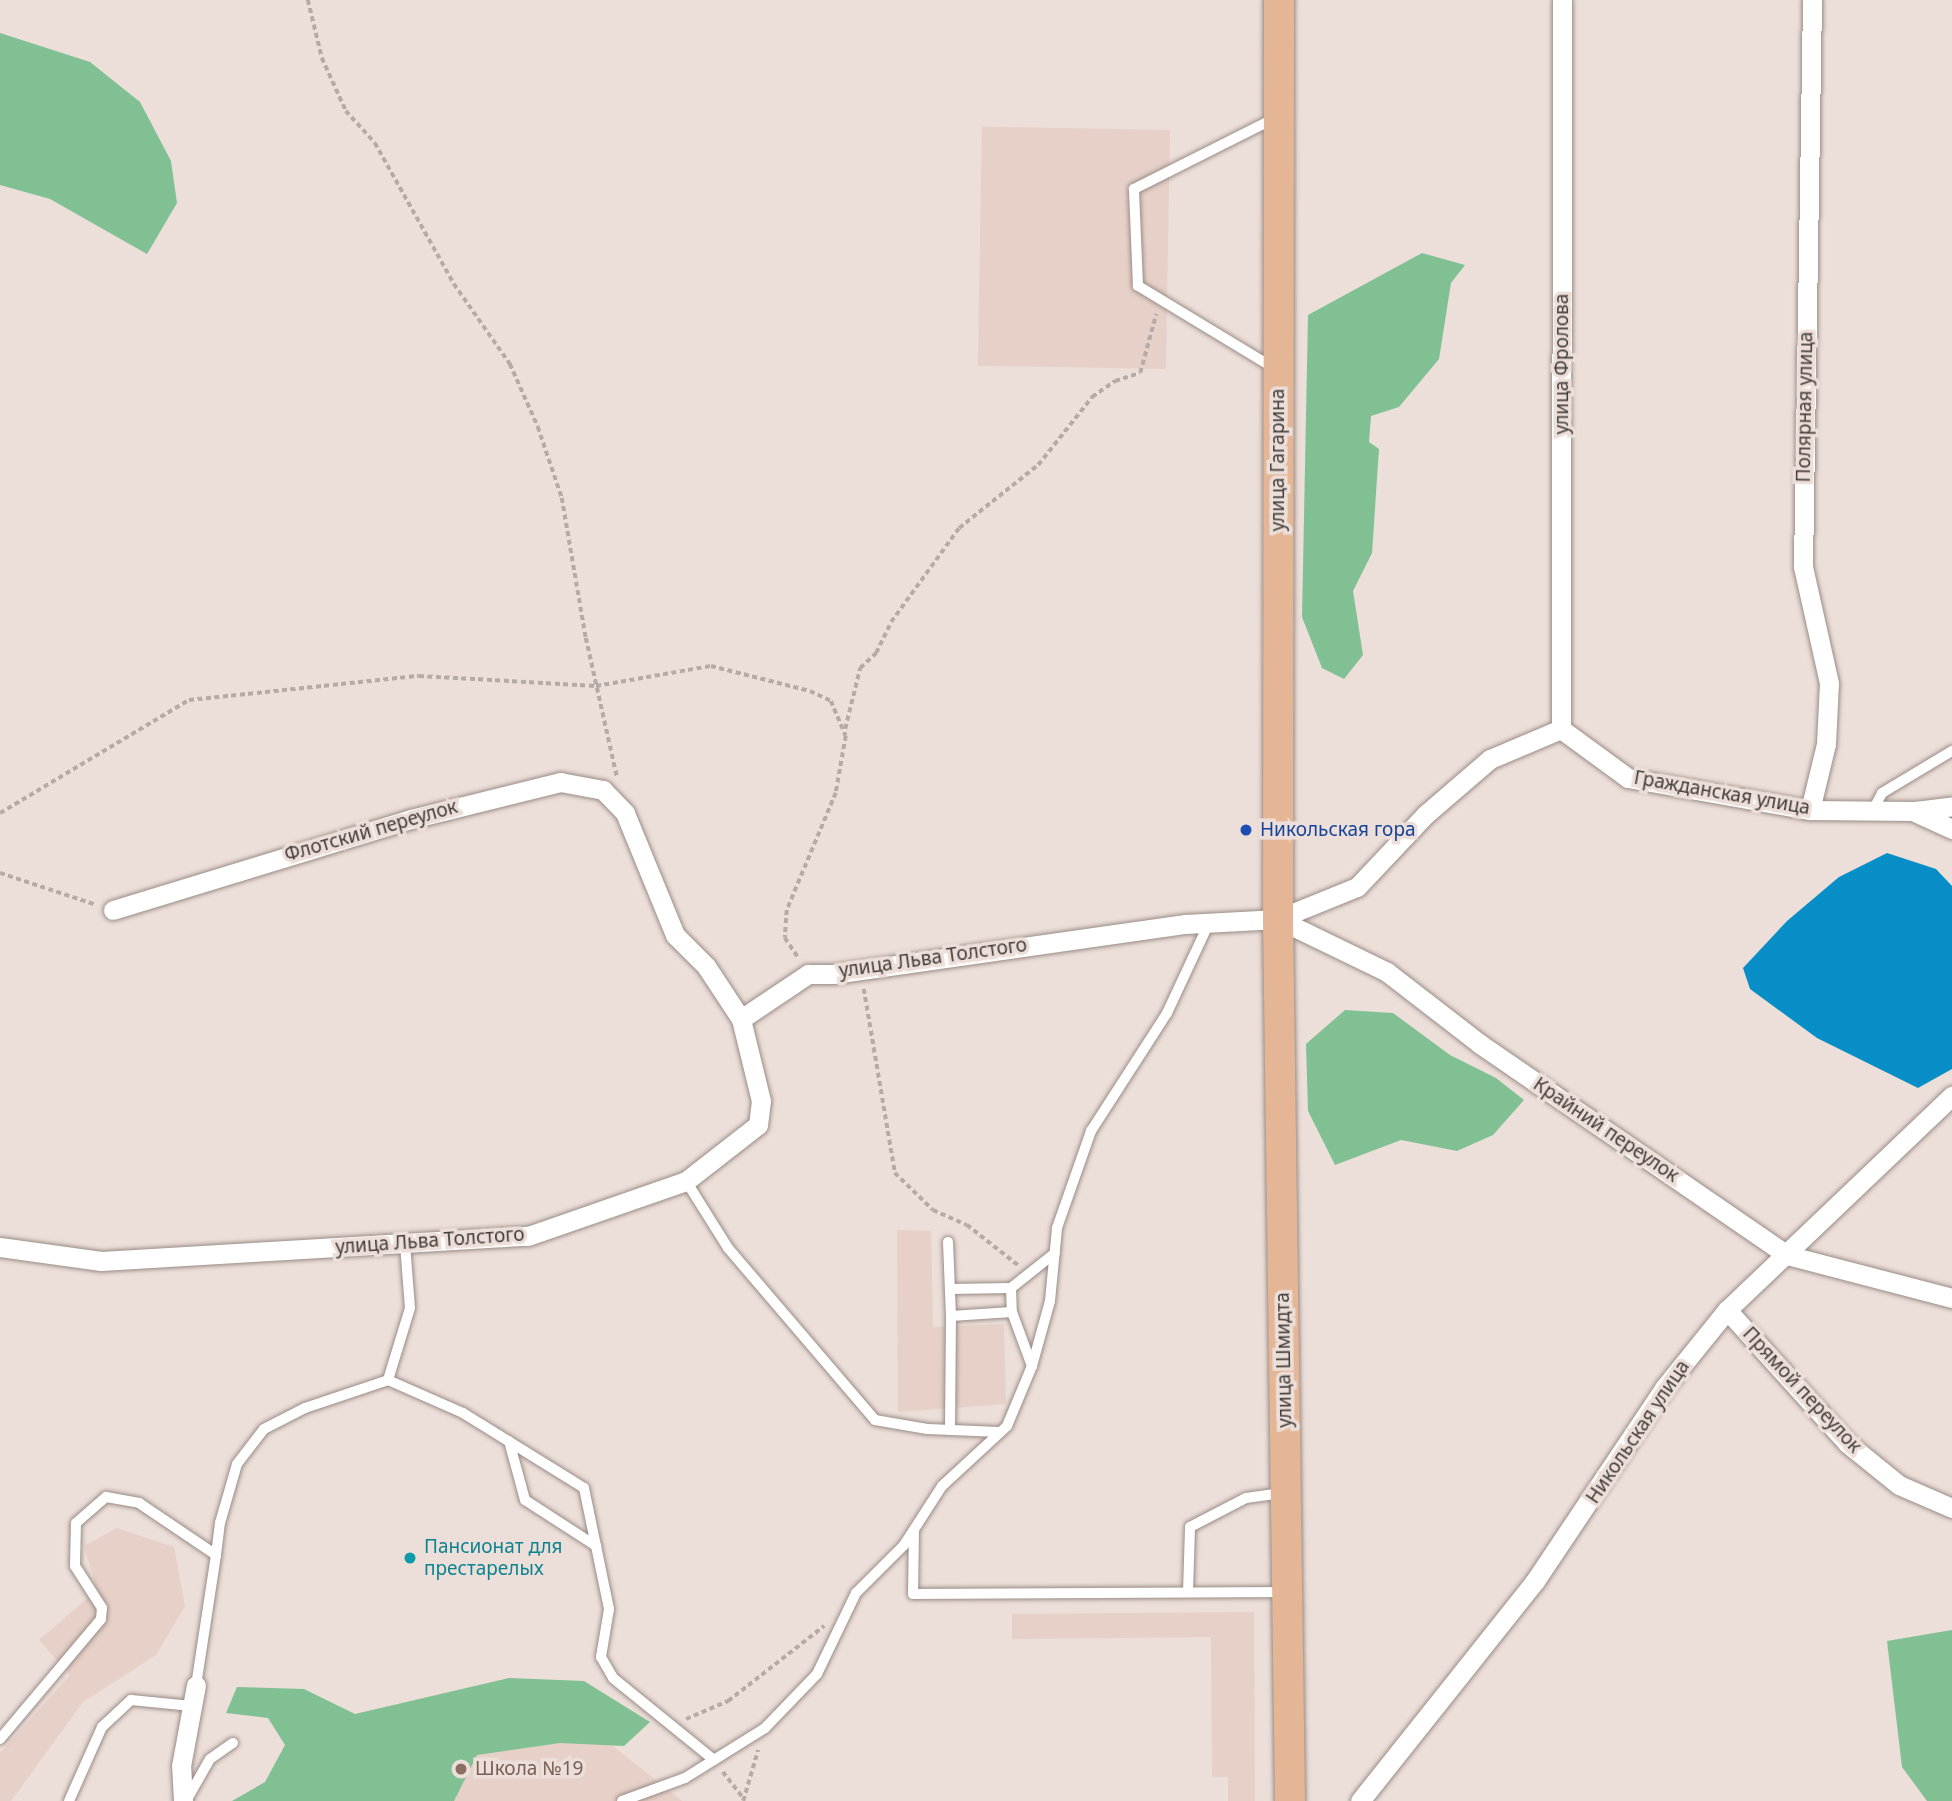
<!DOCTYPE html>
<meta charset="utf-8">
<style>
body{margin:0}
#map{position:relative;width:1952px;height:1801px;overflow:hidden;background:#ecded8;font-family:"Noto Sans",sans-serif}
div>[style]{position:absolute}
.built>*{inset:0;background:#e6d0c7;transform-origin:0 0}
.green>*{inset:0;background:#80c093}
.water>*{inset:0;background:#088ec6}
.path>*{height:3.5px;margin-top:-1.75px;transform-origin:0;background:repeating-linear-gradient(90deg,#b5aaa5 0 5px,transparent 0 8.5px)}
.roads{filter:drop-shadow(0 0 2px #998c86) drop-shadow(0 0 2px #998c86)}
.lane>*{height:10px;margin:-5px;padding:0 5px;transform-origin:5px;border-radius:5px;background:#fff}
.street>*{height:19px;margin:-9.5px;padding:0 9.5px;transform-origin:9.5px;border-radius:9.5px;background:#fff}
.primary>*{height:30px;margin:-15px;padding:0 15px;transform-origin:15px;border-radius:15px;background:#e5b695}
.dots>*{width:19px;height:19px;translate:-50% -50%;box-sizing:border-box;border:4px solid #ecded8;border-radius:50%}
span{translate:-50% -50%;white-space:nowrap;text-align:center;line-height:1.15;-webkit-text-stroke:7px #ecded8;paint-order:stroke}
.street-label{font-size:19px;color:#413c39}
.transit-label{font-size:19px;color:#164399}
.left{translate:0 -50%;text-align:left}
.culture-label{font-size:19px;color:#0d838f}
.education-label{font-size:19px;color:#785e54}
</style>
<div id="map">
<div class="built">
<div style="left:1170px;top:130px;width:239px;height:188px;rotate:91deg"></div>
<div style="clip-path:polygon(897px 1230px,931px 1231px,933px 1327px,1004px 1324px,1006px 1404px,898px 1412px)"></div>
<div style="clip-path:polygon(117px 1528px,174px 1547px,185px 1606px,156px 1655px,83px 1702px,11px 1801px,0 1801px,0 1753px,70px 1675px,39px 1640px,97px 1590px,84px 1546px)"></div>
<div style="clip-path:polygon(1254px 1612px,1255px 1801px,1228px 1801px,1228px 1777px,1212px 1777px,1211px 1637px,1012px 1639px,1012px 1614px)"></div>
<div style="clip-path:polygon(579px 1719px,682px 1801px,250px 1801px)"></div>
</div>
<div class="green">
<div style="clip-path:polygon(0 33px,90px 62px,140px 102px,171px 161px,177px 203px,147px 254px,50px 199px,0 185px)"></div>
<div style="clip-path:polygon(1422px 253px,1465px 265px,1451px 283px,1439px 359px,1399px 407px,1371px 416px,1369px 442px,1379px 449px,1372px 553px,1353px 591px,1363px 655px,1344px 679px,1322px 668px,1302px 617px,1308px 315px)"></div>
<div style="clip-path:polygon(1345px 1010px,1393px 1013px,1450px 1055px,1496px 1078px,1524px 1100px,1493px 1135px,1457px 1151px,1401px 1140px,1335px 1165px,1308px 1111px,1306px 1044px)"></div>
<div style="clip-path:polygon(1952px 1630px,1952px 1801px,1927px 1801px,1902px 1767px,1887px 1641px)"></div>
<div style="clip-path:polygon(509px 1678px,584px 1681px,650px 1722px,624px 1746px,560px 1743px,477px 1755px,454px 1801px,232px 1801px,265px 1782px,285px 1745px,268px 1718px,226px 1713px,237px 1687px,304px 1689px,355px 1714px)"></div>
</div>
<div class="water">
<div style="clip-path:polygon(1887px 853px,1936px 869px,1952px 886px,1952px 1069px,1918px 1088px,1817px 1038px,1750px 989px,1743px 968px,1787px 921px,1839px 877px)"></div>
</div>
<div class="path">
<div style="left:308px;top:0;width:60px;rotate:76.4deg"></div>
<div style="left:322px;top:58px;width:58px;rotate:65.6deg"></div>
<div style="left:346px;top:111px;width:43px;rotate:47.8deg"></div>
<div style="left:375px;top:143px;width:162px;rotate:60.7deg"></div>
<div style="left:454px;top:284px;width:98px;rotate:55deg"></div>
<div style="left:510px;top:364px;width:69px;rotate:66deg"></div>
<div style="left:538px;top:427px;width:75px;rotate:71.3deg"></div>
<div style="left:562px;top:498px;width:142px;rotate:80.3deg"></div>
<div style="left:586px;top:638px;width:142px;rotate:77.4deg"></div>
<div style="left:845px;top:729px;width:63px;rotate:-76.2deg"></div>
<div style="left:860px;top:668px;width:22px;rotate:-43deg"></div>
<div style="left:876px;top:653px;width:34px;rotate:-64deg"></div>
<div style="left:891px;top:622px;width:116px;rotate:-54.1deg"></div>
<div style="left:959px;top:528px;width:101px;rotate:-38.6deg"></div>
<div style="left:1038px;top:465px;width:87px;rotate:-51.5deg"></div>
<div style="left:1092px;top:397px;width:28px;rotate:-35deg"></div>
<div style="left:1115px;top:381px;width:26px;rotate:-18deg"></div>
<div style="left:1140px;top:373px;width:61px;rotate:-74.8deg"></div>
<div style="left:0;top:813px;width:220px;rotate:-30.9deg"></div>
<div style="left:189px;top:700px;width:231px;rotate:-6deg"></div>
<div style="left:419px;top:676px;width:177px;rotate:3.2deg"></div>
<div style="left:596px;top:686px;width:117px;rotate:-9.9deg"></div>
<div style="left:711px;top:666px;width:102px;rotate:14.2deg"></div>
<div style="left:810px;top:691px;width:23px;rotate:25deg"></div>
<div style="left:831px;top:701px;width:38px;rotate:67deg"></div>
<div style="left:846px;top:736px;width:58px;rotate:100deg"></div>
<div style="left:836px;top:793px;width:127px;rotate:112.7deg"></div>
<div style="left:787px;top:910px;width:28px;rotate:94deg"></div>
<div style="left:785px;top:938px;width:23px;rotate:56deg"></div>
<div style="left:0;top:873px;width:99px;rotate:18.3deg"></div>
<div style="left:864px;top:989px;width:187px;rotate:80.4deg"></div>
<div style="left:895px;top:1173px;width:53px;rotate:44.2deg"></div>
<div style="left:933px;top:1210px;width:37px;rotate:24deg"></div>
<div style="left:967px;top:1225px;width:65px;rotate:38.1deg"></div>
<div style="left:686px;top:1719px;width:46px;rotate:-23.2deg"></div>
<div style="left:728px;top:1701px;width:122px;rotate:-38deg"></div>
<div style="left:723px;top:1772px;width:34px;rotate:52deg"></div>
<div style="left:743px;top:1801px;width:53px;rotate:-73.6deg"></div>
</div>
<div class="roads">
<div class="lane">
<div style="left:1272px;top:367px;width:157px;rotate:-148.8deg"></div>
<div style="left:1138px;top:286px;width:97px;rotate:-92.4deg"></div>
<div style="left:1134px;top:189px;width:158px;rotate:-26.7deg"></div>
<div style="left:1873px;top:810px;width:19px;rotate:-62deg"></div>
<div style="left:1882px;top:793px;width:82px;rotate:-31deg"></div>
<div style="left:686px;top:1181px;width:79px;rotate:57.9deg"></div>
<div style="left:728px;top:1248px;width:226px;rotate:49.5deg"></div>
<div style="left:875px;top:1420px;width:53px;rotate:9.8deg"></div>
<div style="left:927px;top:1429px;width:73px;rotate:2.4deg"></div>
<div style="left:948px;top:1242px;width:74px;rotate:87.7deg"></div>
<div style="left:1011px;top:1288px;width:56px;rotate:-38.5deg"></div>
<div style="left:950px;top:1289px;width:61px;rotate:-0.9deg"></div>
<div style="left:1011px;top:1288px;width:24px;rotate:88deg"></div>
<div style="left:388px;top:1380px;width:82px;rotate:23.7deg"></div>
<div style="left:463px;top:1413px;width:142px;rotate:31.8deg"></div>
<div style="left:584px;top:1488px;width:124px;rotate:78.3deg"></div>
<div style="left:609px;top:1609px;width:49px;rotate:99.5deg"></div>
<div style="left:601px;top:1657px;width:24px;rotate:60deg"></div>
<div style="left:613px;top:1678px;width:130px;rotate:39.1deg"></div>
<div style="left:950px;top:1430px;width:114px;rotate:-89.5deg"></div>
<div style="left:951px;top:1316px;width:61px;rotate:-3.8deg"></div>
<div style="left:1012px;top:1312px;width:58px;rotate:69.7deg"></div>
<div style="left:509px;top:1441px;width:61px;rotate:74.8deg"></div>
<div style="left:525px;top:1500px;width:85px;rotate:32.9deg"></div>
<div style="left:914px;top:1531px;width:63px;rotate:90.9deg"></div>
<div style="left:913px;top:1594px;width:370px;rotate:-0.3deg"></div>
<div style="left:216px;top:1555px;width:32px;rotate:-83deg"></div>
<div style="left:220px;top:1523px;width:61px;rotate:-73.9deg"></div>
<div style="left:237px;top:1464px;width:44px;rotate:-52.4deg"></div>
<div style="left:264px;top:1429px;width:46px;rotate:-27.1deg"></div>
<div style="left:305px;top:1408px;width:88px;rotate:-18.6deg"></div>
<div style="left:388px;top:1380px;width:75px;rotate:-73deg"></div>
<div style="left:410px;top:1308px;width:63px;rotate:-94.5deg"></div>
<div style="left:1188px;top:1592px;width:65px;rotate:-88.2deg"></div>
<div style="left:1190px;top:1527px;width:63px;rotate:-27.4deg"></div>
<div style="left:1246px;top:1498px;width:36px;rotate:-8deg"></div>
<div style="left:0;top:1739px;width:157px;rotate:-49.9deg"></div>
<div style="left:101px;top:1619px;width:11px;rotate:-85deg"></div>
<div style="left:102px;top:1608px;width:50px;rotate:-122.7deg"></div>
<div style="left:75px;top:1566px;width:43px;rotate:-88.7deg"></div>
<div style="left:76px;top:1523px;width:40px;rotate:-41deg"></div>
<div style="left:106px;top:1497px;width:34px;rotate:10deg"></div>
<div style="left:139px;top:1503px;width:93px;rotate:34deg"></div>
<div style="left:216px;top:1555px;width:132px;rotate:98.7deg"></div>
<div style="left:69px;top:1801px;width:81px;rotate:-66deg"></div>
<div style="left:102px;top:1727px;width:40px;rotate:-43deg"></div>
<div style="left:131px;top:1700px;width:61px;rotate:5.6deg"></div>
<div style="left:186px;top:1801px;width:48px;rotate:-60.3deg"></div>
<div style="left:210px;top:1759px;width:28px;rotate:-35deg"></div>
<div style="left:622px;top:1801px;width:67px;rotate:-20.1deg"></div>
<div style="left:685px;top:1778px;width:94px;rotate:-32deg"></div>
<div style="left:765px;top:1728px;width:75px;rotate:-46.1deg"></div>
<div style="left:817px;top:1674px;width:90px;rotate:-64.3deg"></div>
<div style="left:856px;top:1593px;width:68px;rotate:-45deg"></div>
<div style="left:904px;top:1545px;width:70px;rotate:-57.2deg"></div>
<div style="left:942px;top:1486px;width:88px;rotate:-42.7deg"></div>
<div style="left:1007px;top:1426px;width:65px;rotate:-67.4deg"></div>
<div style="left:1032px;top:1366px;width:67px;rotate:-74.5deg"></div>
<div style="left:1050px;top:1301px;width:73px;rotate:-84.5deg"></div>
<div style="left:1057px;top:1228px;width:103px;rotate:-70.7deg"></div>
<div style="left:1091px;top:1131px;width:140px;rotate:-57.2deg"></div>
<div style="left:1167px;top:1013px;width:99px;rotate:-65deg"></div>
</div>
<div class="street">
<div style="left:1561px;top:729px;width:729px;rotate:-89.92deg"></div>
<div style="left:1810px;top:810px;width:68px;rotate:-76.4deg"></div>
<div style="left:1826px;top:744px;width:61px;rotate:-87.2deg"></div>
<div style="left:1829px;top:683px;width:119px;rotate:-102.6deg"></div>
<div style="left:1803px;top:567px;width:567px;rotate:-89.09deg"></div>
<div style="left:1915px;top:812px;width:41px;rotate:24.7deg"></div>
<div style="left:113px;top:910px;width:312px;rotate:-17deg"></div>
<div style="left:411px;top:819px;width:154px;rotate:-13.9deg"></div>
<div style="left:560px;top:782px;width:44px;rotate:10.5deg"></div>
<div style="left:603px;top:790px;width:32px;rotate:46deg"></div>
<div style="left:625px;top:813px;width:132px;rotate:67.7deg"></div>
<div style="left:675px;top:935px;width:44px;rotate:45deg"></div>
<div style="left:706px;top:966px;width:64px;rotate:56.6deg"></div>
<div style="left:1278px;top:919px;width:121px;rotate:25.9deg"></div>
<div style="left:1387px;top:972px;width:118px;rotate:37.7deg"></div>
<div style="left:1480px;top:1044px;width:373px;rotate:34.5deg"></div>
<div style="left:1787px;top:1255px;width:171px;rotate:14.6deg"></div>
<div style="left:0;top:1247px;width:102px;rotate:7.9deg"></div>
<div style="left:101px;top:1261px;width:428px;rotate:-3.4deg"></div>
<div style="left:528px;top:1236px;width:167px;rotate:-19.2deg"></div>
<div style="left:686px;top:1181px;width:91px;rotate:-37.9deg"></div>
<div style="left:758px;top:1125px;width:24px;rotate:-83deg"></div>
<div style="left:761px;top:1101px;width:84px;rotate:-103.7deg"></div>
<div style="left:741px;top:1019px;width:81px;rotate:-33.9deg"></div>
<div style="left:808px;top:974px;width:25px"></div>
<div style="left:833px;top:974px;width:356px;rotate:-8.1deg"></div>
<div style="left:1185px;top:924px;width:93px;rotate:-3.1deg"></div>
<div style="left:1278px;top:919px;width:85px;rotate:-22.1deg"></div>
<div style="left:1357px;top:887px;width:100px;rotate:-46.6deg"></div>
<div style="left:1426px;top:814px;width:84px;rotate:-40.7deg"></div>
<div style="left:1490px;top:759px;width:77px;rotate:-22.9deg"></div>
<div style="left:1561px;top:729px;width:83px;rotate:36.2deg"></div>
<div style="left:1628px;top:778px;width:185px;rotate:10deg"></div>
<div style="left:1810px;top:810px;width:104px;rotate:0.6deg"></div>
<div style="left:1914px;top:811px;width:38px;rotate:-7deg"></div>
<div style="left:1727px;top:1310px;width:179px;rotate:47.9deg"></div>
<div style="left:1847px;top:1443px;width:67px;rotate:38.9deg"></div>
<div style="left:1899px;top:1485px;width:58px;rotate:23.5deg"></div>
<div style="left:183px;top:1801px;width:35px;rotate:-93deg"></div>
<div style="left:181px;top:1766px;width:82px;rotate:-79.5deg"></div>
<div style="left:1360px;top:1801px;width:281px;rotate:-51.5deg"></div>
<div style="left:1535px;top:1581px;width:232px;rotate:-56.2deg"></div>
<div style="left:1664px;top:1388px;width:100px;rotate:-51.1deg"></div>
<div style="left:1727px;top:1310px;width:311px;rotate:-43.6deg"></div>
</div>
<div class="primary">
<div style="left:1279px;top:0;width:919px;rotate:90.06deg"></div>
<div style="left:1278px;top:919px;width:882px;rotate:89.22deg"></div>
</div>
</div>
<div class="dots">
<div style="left:1246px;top:830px;background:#1a4fb4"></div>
<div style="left:410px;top:1558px;background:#0f9aa8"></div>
<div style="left:461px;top:1769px;background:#8d6e63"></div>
</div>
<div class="street-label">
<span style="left:1562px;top:364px;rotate:-90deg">улица Фролова</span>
<span style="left:1805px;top:407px;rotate:-89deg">Полярная улица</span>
<span style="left:1278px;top:460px;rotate:-90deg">улица Гагарина</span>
<span style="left:1722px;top:793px;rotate:10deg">Гражданская улица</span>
<span style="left:371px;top:831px;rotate:-16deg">Флотский переулок</span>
<span style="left:933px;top:958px;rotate:-8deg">улица Льва Толстого</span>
<span style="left:1606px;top:1130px;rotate:34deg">Крайний переулок</span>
<span style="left:430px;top:1241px;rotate:-4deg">улица Льва Толстого</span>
<span style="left:1284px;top:1360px;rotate:-91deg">улица Шмидта</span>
<span style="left:1802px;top:1390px;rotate:47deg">Прямой переулок</span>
<span style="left:1638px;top:1432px;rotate:-56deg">Никольская улица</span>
</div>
<div class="transit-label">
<span class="left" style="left:1260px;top:830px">Никольская гора</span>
</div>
<div class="culture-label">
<span class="left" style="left:424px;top:1558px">Пансионат для<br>престарелых</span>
</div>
<div class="education-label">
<span class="left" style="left:475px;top:1769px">Школа №19</span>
</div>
</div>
